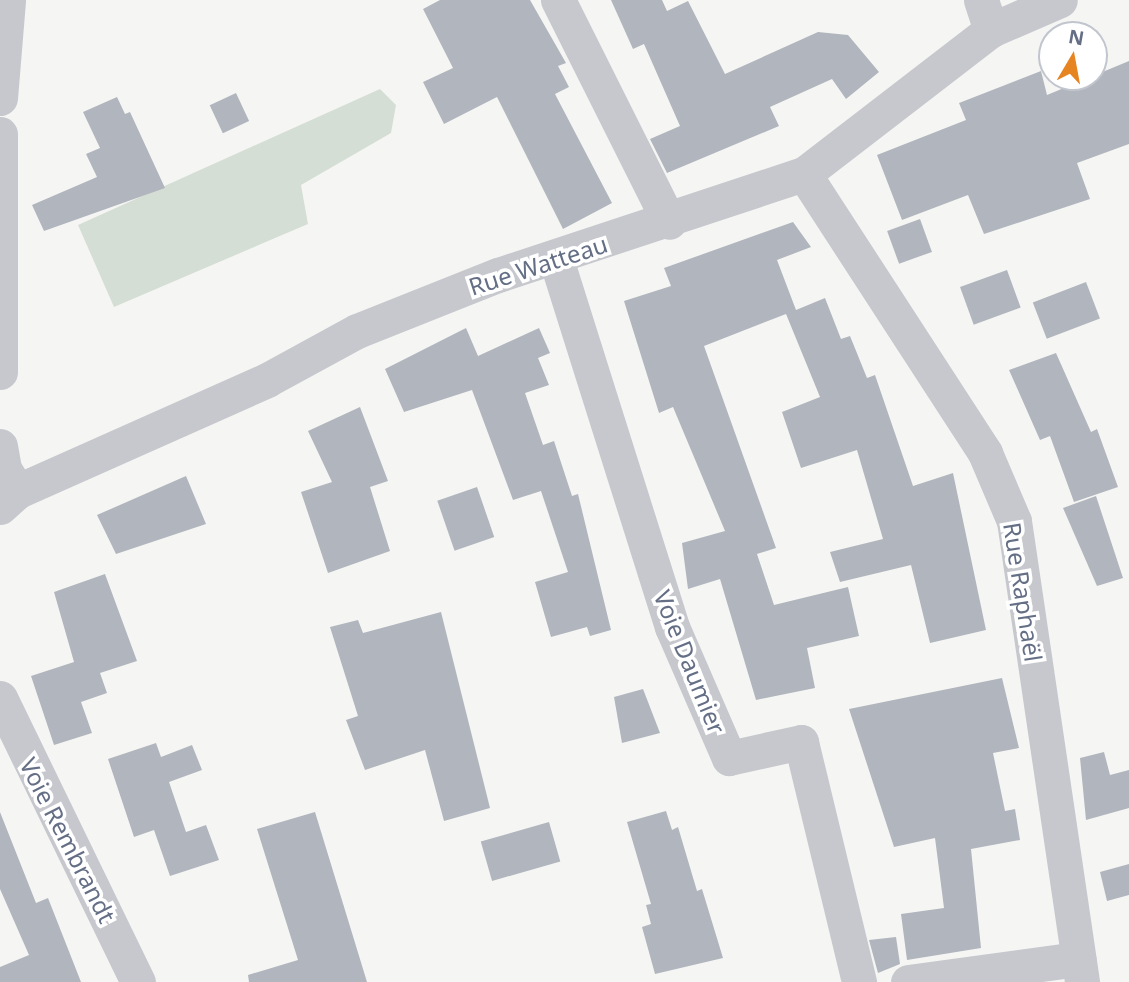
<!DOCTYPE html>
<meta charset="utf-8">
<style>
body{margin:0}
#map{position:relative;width:1129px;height:982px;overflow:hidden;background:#f5f6f3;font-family:"Noto Sans",sans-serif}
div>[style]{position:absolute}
.green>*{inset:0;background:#d5ded4}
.building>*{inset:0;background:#b1b5bd;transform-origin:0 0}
.minor>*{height:35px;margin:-17.5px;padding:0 17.5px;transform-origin:17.5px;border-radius:17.5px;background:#c6c8cd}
span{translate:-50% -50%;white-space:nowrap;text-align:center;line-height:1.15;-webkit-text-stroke:7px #fff;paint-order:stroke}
.street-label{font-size:24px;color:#646e85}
.north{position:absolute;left:1038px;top:21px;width:70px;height:70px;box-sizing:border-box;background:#fff;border:2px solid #c1c5ce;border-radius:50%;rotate:10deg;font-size:19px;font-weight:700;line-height:28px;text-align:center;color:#646e85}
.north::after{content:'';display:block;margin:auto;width:24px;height:32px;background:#e78422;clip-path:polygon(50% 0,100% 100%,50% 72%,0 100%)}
</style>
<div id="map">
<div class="green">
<div style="clip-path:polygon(380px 89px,396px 105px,391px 133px,301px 185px,308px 224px,114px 307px,78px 225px)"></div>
</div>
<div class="building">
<div style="clip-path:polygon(440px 0,530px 0,566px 63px,558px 66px,569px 87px,555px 94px,612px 203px,563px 229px,497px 97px,444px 124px,423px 82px,453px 68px,423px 9px)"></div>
<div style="clip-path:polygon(611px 0,662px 0,667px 11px,688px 1px,725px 74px,818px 32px,848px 35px,879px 72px,846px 99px,832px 79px,770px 107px,779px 126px,667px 173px,650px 139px,680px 126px,644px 44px,633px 49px)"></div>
<div style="clip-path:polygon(1129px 61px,1129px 144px,1077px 163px,1090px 199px,984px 234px,968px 195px,902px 220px,877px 155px,966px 120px,959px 103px,1041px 71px,1047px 95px)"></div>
<div style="left:236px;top:93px;width:31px;height:29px;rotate:65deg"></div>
<div style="clip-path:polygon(117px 97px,125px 114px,130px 112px,165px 188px,44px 231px,32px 205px,97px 177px,86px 154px,100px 148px,83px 112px)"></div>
<div style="left:920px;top:219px;width:35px;height:35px;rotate:70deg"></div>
<div style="clip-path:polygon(793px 222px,811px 247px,777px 260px,796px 310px,825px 298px,841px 339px,850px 336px,867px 378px,875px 375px,913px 486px,953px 473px,986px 630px,930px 643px,911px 565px,840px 582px,830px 552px,883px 539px,857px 450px,801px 468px,782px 412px,820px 397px,786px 314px,704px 346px,776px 548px,757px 554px,774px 605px,848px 587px,859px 636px,807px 648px,815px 688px,756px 700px,720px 579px,688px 589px,682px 543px,725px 531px,673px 407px,659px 413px,624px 301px,671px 286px,664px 268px)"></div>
<div style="left:1007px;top:270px;width:40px;height:50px;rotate:70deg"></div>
<div style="left:1086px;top:282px;width:39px;height:57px;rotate:69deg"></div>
<div style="clip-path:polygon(466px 328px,478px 356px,539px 328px,550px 353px,538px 358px,549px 385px,525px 393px,543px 445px,554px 441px,572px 496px,578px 494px,611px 630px,590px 636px,587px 627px,551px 637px,535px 582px,568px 572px,541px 491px,513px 500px,472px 390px,404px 412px,385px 369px)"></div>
<div style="clip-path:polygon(1056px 353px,1091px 432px,1097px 429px,1118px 487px,1074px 502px,1050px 436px,1040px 440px,1009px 370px)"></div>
<div style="clip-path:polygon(360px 407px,388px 481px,370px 487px,390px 551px,328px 573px,301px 492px,332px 482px,308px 431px)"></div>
<div style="clip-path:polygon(186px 476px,206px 524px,116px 554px,97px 515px)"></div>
<div style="left:477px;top:487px;width:53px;height:42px;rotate:71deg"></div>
<div style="clip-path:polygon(1096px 496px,1123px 578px,1097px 586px,1063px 508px)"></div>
<div style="clip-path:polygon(105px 574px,137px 661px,100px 673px,107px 693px,81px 702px,92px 733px,54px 745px,31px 676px,74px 662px,54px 592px)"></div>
<div style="clip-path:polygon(441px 612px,490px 808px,444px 821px,425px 750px,365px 770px,346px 720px,358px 716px,330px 627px,358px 620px,363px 633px)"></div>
<div style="clip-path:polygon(1002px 678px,1019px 748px,993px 753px,1005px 811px,1015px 809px,1020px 840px,971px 849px,981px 948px,907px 960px,901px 914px,944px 908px,935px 838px,894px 847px,849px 709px)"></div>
<div style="clip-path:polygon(643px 689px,660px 733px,622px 743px,614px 697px)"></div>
<div style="clip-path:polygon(156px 743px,161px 757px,192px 745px,202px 770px,169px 782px,186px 832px,206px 825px,219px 860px,170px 876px,154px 830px,134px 837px,108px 759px)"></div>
<div style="clip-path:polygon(1104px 752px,1110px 775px,1129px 770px,1129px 808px,1086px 820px,1080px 758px)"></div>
<div style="clip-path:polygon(666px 811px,672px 830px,678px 827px,697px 891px,702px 889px,723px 958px,655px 974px,642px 927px,651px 924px,646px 905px,651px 904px,627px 822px)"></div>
<div style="clip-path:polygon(0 812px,36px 903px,48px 898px,81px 982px,0 982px,0 967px,29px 955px,0 889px)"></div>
<div style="clip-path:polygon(315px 812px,367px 982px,249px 982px,248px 975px,298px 960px,257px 829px)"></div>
<div style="left:549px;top:822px;width:41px;height:71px;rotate:74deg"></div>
<div style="clip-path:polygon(1129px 864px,1129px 895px,1107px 901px,1100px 872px)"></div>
<div style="clip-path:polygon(896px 937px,900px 964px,878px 973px,869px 940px)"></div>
</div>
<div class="minor">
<div style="left:558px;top:0;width:248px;rotate:63.4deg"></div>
<div style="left:981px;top:0;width:32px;rotate:72deg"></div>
<div style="left:0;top:98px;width:98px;rotate:-85.3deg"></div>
<div style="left:0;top:134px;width:238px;rotate:90deg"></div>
<div style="left:804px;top:174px;width:333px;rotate:57deg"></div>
<div style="left:985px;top:453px;width:74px;rotate:66.9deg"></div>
<div style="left:1014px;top:521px;width:466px;rotate:81.6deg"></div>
<div style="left:556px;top:259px;width:386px;rotate:72.5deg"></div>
<div style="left:672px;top:627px;width:143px;rotate:66.5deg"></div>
<div style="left:729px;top:758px;width:74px;rotate:-12.5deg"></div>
<div style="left:801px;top:742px;width:247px;rotate:76.4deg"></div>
<div style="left:0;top:446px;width:23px;rotate:80deg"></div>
<div style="left:4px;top:469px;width:26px;rotate:58deg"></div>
<div style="left:0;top:507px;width:24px;rotate:-42deg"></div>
<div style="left:18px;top:491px;width:273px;rotate:-24deg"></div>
<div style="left:267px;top:380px;width:102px;rotate:-28.6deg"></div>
<div style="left:357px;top:331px;width:152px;rotate:-21.7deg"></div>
<div style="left:498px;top:275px;width:322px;rotate:-18.3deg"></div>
<div style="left:804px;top:174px;width:236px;rotate:-37.6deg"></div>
<div style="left:991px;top:30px;width:75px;rotate:-23.5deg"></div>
<div style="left:0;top:698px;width:316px;rotate:64.1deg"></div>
<div style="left:908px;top:982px;width:172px;rotate:-7.7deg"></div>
</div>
<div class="street-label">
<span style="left:538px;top:265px;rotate:-18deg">Rue Watteau</span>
<span style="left:1023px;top:592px;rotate:81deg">Rue Raphaël</span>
<span style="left:690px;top:662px;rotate:68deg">Voie Daumier</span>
<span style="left:68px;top:840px;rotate:63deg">Voie Rembrandt</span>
</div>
<div class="north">N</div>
</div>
